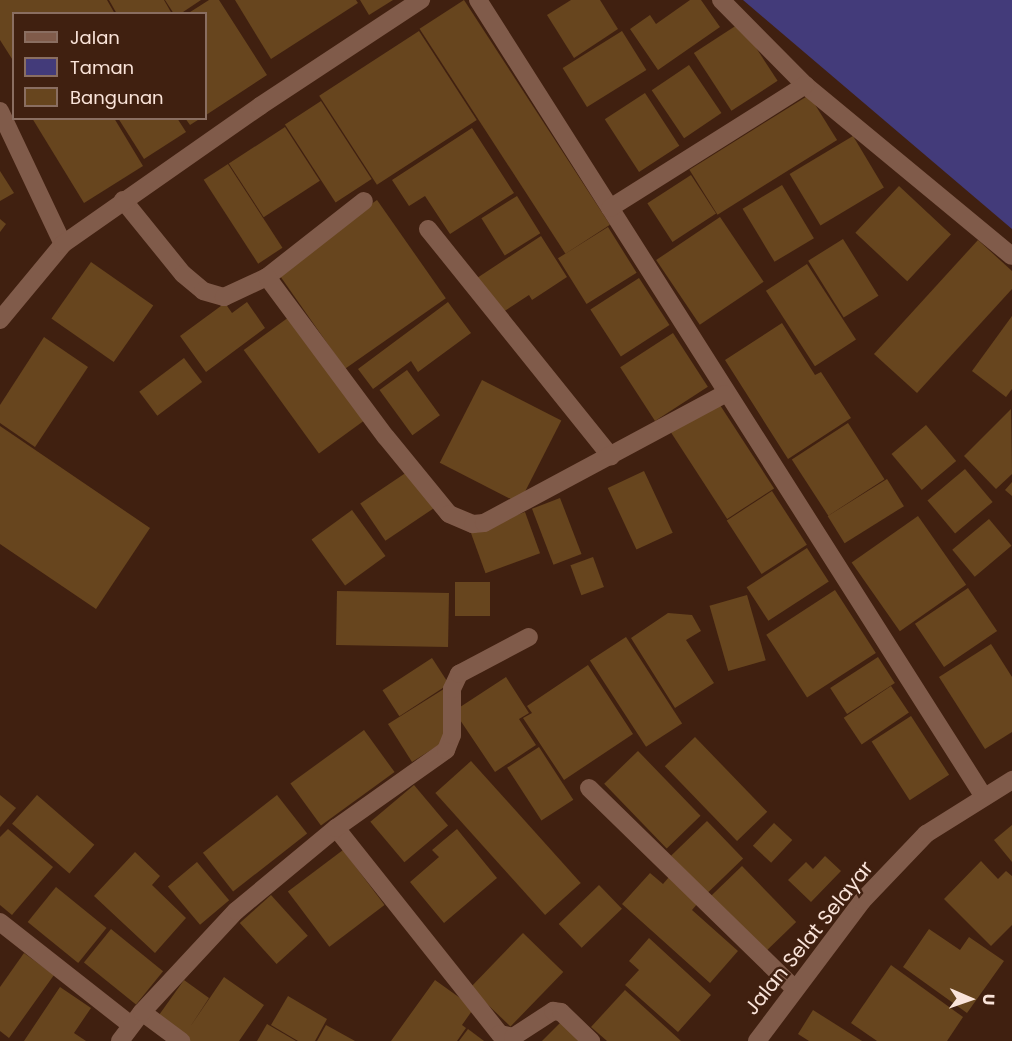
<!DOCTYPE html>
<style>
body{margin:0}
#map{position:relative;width:1012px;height:1041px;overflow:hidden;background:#402010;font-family:Poppins,sans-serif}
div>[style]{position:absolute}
.green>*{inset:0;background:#433b7a}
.building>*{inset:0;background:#67451e;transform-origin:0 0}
.minor>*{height:18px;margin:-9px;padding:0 9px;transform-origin:9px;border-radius:9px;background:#805b4a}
span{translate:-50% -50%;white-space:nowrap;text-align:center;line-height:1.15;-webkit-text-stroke:5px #402010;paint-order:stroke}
.street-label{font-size:20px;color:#fae4da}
.legend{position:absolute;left:12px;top:12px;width:195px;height:108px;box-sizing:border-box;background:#402010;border:2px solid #8a6e61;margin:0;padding:8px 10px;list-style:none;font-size:18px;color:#fae4da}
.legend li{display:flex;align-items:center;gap:12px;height:30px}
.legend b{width:30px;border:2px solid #8a6e61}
.north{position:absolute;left:940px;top:969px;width:60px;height:60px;-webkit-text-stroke:4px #402010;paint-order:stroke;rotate:92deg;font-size:16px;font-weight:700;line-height:24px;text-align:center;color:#fae4da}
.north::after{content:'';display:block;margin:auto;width:21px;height:27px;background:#fae4da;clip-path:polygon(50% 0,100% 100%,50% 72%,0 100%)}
</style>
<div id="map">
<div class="green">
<div style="clip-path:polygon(743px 0,1012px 0,1012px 229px)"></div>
</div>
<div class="building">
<div style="clip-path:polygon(0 0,107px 0,115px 14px,14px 14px,14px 62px,0 40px)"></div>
<div style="clip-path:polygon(109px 0,164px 0,172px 14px,117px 14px)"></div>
<div style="clip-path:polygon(165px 0,201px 0,180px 14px,174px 14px)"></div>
<div style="clip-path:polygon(209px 0,219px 0,267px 75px,206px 115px,206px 14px,187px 14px)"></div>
<div style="clip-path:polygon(235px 0,356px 0,358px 3px,271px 59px)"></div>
<div style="clip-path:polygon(360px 0,393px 0,369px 15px)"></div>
<div style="left:464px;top:0;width:268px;height:53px;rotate:57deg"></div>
<div style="clip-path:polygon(571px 0,600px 0,618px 29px,574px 58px,547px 15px)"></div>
<div style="clip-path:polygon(690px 0,701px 0,720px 27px,658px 70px,630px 29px,650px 15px,656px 24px)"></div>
<div style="left:740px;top:23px;width:69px;height:55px;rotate:57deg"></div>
<div style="left:419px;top:31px;width:106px;height:119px;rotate:57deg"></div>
<div style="left:622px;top:31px;width:46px;height:70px;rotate:58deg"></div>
<div style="left:689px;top:65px;width:58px;height:45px;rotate:56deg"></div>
<div style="left:645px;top:93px;width:63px;height:48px;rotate:57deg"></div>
<div style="left:809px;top:95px;width:53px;height:141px;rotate:58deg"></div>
<div style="left:321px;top:101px;width:93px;height:43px;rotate:57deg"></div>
<div style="clip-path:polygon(32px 118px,114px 118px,143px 166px,84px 203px)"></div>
<div style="clip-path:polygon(118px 118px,177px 118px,186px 132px,144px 159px)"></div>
<div style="clip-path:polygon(185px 118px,201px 118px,190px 125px)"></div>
<div style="left:285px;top:127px;width:64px;height:67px;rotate:57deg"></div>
<div style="clip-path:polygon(472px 128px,514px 193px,450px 234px,425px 196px,409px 206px,392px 180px)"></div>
<div style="left:853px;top:136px;width:60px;height:74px;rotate:59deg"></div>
<div style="left:228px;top:164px;width:100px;height:29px;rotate:57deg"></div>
<div style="clip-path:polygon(0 171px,14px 193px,0 201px)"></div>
<div style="left:691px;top:175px;width:46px;height:52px;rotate:57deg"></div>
<div style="left:782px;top:185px;width:62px;height:46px;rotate:59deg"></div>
<div style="left:899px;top:186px;width:71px;height:64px;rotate:43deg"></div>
<div style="left:517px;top:196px;width:44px;height:42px;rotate:58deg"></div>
<div style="left:377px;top:200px;width:120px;height:123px;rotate:55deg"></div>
<div style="left:720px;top:217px;width:78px;height:77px;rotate:56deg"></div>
<div style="clip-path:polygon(0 219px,6px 224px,0 232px)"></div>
<div style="left:608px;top:227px;width:54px;height:59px;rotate:58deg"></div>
<div style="clip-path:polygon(541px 236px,567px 277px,532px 300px,529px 295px,500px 314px,477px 278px)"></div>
<div style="left:843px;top:239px;width:67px;height:41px;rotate:58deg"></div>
<div style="clip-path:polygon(978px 240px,1012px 271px,1012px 289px,917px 393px,874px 354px)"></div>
<div style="left:91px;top:262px;width:76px;height:69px;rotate:35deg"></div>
<div style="left:807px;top:264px;width:90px;height:49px;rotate:57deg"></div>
<div style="left:639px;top:278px;width:56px;height:58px;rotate:57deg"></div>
<div style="clip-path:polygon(247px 302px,265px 328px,206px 372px,180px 336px,225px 303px,232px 313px)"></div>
<div style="clip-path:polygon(448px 302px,471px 333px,418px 372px,411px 361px,373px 389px,358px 369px)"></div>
<div style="clip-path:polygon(1012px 316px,1012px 389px,1006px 397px,972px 371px)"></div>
<div style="left:289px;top:317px;width:128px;height:56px;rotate:54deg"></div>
<div style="clip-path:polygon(782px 323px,815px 375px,821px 372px,851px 418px,788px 459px,725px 360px)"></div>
<div style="left:673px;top:333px;width:64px;height:63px;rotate:57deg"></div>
<div style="clip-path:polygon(44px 337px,88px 367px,35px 447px,0 423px,0 405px)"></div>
<div style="left:184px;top:358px;width:30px;height:56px;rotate:53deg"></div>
<div style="left:407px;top:370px;width:56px;height:34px;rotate:54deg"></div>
<div style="left:482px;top:380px;width:89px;height:93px;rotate:27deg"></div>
<div style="left:718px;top:402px;width:103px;height:56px;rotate:57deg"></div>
<div style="clip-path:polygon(1011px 409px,1012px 474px,996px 489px,964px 456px)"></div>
<div style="left:848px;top:423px;width:67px;height:67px;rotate:57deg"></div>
<div style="left:926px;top:425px;width:47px;height:45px;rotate:50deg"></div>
<div style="clip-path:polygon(0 426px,150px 528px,96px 609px,0 544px)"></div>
<div style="left:965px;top:469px;width:43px;height:49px;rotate:50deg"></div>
<div style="left:410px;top:470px;width:45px;height:60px;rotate:56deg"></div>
<div style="left:644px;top:471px;width:68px;height:40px;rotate:65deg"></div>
<div style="left:887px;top:479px;width:32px;height:70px;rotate:58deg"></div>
<div style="clip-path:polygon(1012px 482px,1012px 496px,1005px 490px)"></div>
<div style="left:772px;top:491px;width:64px;height:54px;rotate:57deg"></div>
<div style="left:560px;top:498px;width:60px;height:30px;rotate:69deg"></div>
<div style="left:352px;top:510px;width:57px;height:50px;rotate:54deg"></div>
<div style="left:525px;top:512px;width:44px;height:58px;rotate:70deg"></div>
<div style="left:918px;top:516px;width:84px;height:81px;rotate:55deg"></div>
<div style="left:989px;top:519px;width:35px;height:48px;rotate:50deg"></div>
<div style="left:807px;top:548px;width:40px;height:72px;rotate:57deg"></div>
<div style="left:593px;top:557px;width:32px;height:24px;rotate:70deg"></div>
<div style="left:455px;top:582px;width:35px;height:34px"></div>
<div style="left:968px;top:588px;width:52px;height:64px;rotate:56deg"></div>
<div style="left:835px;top:590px;width:75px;height:82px;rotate:57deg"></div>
<div style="left:337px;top:591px;width:112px;height:54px;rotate:1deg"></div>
<div style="left:747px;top:595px;width:68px;height:39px;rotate:74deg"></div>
<div style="clip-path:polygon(668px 613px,692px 615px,701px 631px,686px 640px,714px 683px,675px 708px,631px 638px)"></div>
<div style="left:626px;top:637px;width:103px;height:43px;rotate:57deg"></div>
<div style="clip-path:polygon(991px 644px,1012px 677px,1012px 732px,985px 749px,939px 677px)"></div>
<div style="left:878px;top:657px;width:31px;height:57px;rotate:57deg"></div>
<div style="left:432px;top:658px;width:31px;height:59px;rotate:57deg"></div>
<div style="clip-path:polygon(588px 665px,633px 734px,564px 780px,523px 718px,532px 713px,527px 706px)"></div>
<div style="clip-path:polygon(506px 677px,529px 713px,519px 719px,536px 745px,495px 772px,454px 711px)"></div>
<div style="left:891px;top:686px;width:32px;height:57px;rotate:56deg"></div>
<div style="clip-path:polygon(447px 687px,450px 738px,412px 762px,388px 724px)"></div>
<div style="left:911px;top:716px;width:70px;height:47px;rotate:57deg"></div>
<div style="left:364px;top:730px;width:52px;height:91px;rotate:54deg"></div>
<div style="left:695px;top:737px;width:104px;height:42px;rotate:46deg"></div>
<div style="left:539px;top:747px;width:63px;height:38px;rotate:57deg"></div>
<div style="left:638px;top:751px;width:90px;height:47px;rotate:46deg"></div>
<div style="left:471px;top:761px;width:164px;height:48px;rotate:48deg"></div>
<div style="left:414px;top:785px;width:53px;height:57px;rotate:50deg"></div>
<div style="clip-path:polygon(0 795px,16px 808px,0 827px)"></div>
<div style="left:37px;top:795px;width:76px;height:38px;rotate:41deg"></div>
<div style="left:277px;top:795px;width:49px;height:94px;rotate:52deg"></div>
<div style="left:707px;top:821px;width:52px;height:50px;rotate:46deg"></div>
<div style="left:774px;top:823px;width:25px;height:31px;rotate:43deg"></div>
<div style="clip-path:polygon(1012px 825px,1012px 862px,994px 840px)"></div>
<div style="clip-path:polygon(8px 829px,53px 867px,12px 915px,0 905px,0 837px)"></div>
<div style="clip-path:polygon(457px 829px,497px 878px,444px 923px,410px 882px,439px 857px,432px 850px)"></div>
<div style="left:343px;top:850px;width:69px;height:69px;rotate:53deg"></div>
<div style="clip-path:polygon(135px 852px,160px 876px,152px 885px,186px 918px,155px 953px,94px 896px)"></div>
<div style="clip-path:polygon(825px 856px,841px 871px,811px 902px,788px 880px,806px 862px,813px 869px)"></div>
<div style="clip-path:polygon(981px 861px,998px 879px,1006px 871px,1012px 876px,1012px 925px,991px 946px,944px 899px)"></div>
<div style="left:197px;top:862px;width:50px;height:38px;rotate:50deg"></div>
<div style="left:742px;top:866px;width:78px;height:45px;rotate:46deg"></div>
<div style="clip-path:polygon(650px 873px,663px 884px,669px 877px,698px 903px,692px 910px,738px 951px,710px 983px,622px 904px)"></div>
<div style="left:599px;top:885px;width:33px;height:56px;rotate:46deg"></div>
<div style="left:56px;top:887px;width:65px;height:45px;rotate:39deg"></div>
<div style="left:271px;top:895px;width:55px;height:42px;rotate:48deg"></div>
<div style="left:111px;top:929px;width:67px;height:43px;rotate:39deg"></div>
<div style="clip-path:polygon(929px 929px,960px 950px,969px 937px,1004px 961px,967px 1013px,903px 967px)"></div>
<div style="left:523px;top:933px;width:56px;height:76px;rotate:44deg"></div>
<div style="clip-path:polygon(649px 938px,711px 995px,678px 1032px,625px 985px,639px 970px,629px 961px)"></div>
<div style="clip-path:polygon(24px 953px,54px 975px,9px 1038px,0 1031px,0 987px)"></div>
<div style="clip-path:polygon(891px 965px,963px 1017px,947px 1041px,877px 1041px,851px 1023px)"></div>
<div style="clip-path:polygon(224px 977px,264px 1005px,239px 1041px,188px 1041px,159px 1015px,184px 980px,209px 998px,190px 1027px)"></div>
<div style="clip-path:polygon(435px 980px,474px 1008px,462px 1025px,466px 1028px,457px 1041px,391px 1041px)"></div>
<div style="clip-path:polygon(60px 987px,91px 1008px,74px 1033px,86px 1041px,24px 1041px)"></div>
<div style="clip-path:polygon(625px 990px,681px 1041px,607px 1041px,591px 1027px)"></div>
<div style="clip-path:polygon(288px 996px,327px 1019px,315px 1041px,298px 1041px,271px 1025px)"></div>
<div style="clip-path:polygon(813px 1010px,862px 1041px,809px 1041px,798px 1034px)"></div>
<div style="clip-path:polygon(563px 1020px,585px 1041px,542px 1041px)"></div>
<div style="clip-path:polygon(267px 1024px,296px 1041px,257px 1041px)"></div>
<div style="clip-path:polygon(326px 1025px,355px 1041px,317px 1041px)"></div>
<div style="clip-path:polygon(468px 1029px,484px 1041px,459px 1041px)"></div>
</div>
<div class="minor">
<div style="left:478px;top:0;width:944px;rotate:57.59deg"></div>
<div style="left:721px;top:0;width:120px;rotate:45.3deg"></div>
<div style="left:805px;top:85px;width:268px;rotate:39.6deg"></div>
<div style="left:0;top:111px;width:147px;rotate:64.7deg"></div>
<div style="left:123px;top:200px;width:95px;rotate:51deg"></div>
<div style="left:183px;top:274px;width:26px;rotate:40deg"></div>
<div style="left:203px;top:291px;width:22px;rotate:16deg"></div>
<div style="left:224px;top:297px;width:47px;rotate:-24.9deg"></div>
<div style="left:267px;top:277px;width:123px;rotate:-38.1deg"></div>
<div style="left:610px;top:208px;width:231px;rotate:-32.2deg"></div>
<div style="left:428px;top:229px;width:292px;rotate:51.2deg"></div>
<div style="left:267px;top:277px;width:199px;rotate:53.4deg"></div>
<div style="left:386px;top:437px;width:99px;rotate:50.7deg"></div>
<div style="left:449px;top:514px;width:26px;rotate:23deg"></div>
<div style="left:473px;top:524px;width:11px;rotate:-5deg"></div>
<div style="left:484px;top:523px;width:273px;rotate:-28.2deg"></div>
<div style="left:0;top:320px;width:99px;rotate:-50.3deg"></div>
<div style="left:63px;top:244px;width:241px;rotate:-35deg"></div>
<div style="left:260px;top:106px;width:193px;rotate:-33.4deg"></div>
<div style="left:589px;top:788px;width:288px;rotate:44.3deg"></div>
<div style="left:336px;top:828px;width:263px;rotate:51.5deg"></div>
<div style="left:500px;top:1034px;width:13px;rotate:13deg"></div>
<div style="left:513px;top:1037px;width:48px;rotate:-33deg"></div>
<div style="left:553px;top:1011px;width:8px;rotate:7deg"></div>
<div style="left:561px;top:1012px;width:42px;rotate:44deg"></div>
<div style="left:0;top:922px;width:167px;rotate:38.2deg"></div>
<div style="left:142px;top:1012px;width:49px;rotate:36.6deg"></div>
<div style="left:120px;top:1041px;width:36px;rotate:-53deg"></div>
<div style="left:142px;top:1012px;width:138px;rotate:-47.1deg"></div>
<div style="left:236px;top:911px;width:130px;rotate:-39.7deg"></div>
<div style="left:336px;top:828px;width:135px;rotate:-35.3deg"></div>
<div style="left:446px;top:750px;width:16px;rotate:-68deg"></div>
<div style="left:452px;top:735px;width:46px;rotate:-90deg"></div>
<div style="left:452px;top:689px;width:17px;rotate:-65deg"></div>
<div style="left:459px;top:674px;width:79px;rotate:-27.9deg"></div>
<div style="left:757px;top:1041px;width:175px;rotate:-53.1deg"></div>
<div style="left:862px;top:901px;width:93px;rotate:-46.3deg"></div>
<div style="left:926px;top:834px;width:102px;rotate:-32.1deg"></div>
</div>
<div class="street-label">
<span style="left:809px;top:938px;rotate:-51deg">Jalan Selat Selayar</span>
</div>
<ul class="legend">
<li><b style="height:8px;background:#805b4a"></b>Jalan</li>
<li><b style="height:16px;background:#433b7a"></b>Taman</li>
<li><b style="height:16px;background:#67451e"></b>Bangunan</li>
</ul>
<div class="north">U</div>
</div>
